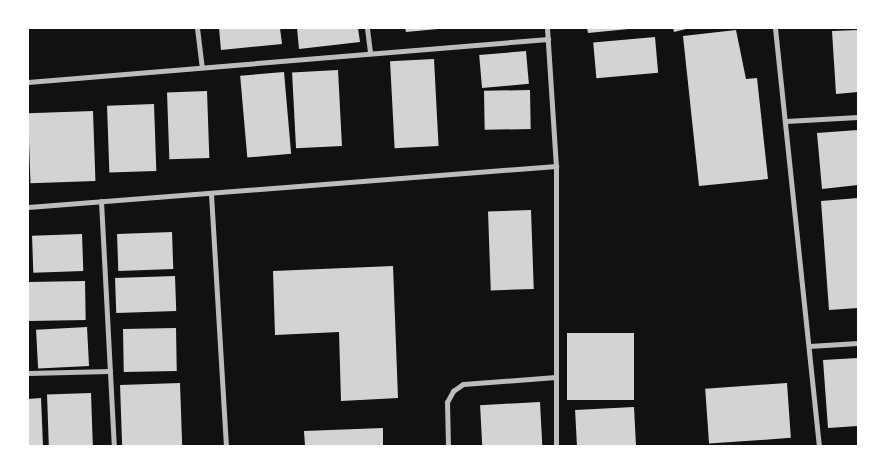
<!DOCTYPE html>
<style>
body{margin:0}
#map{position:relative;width:886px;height:474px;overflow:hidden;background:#111;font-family:Mulish,sans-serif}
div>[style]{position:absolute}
.building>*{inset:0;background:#d3d3d3;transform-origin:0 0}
.minor>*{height:5px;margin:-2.5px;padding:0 2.5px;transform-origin:2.5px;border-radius:2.5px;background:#bcbcbc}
span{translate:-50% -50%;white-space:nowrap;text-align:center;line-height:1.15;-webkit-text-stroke:5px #fff;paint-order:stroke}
.frame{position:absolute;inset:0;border:29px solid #fff;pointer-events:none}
</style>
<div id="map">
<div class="building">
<div style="clip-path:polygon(219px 28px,280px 28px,282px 44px,221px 50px)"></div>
<div style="clip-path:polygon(297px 28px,358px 28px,360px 42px,299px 49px)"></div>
<div style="clip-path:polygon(405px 28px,438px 28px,438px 29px,406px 32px)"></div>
<div style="clip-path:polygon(587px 28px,628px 28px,629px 29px,588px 33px)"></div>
<div style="clip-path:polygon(673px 28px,690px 28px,674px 32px)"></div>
<div style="clip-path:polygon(736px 30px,746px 79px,757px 78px,768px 179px,699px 186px,683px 36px)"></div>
<div style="clip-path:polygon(858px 30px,858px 92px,836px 94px,832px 31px)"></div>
<div style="left:655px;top:37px;width:36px;height:62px;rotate:85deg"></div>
<div style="left:526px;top:51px;width:33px;height:47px;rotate:85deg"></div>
<div style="left:434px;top:59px;width:87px;height:44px;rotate:87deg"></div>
<div style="left:338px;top:70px;width:76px;height:46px;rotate:87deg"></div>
<div style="left:284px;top:72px;width:82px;height:44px;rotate:85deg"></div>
<div style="left:530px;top:90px;width:39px;height:46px;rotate:89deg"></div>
<div style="left:207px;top:91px;width:67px;height:40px;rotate:88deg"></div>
<div style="left:154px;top:104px;width:67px;height:47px;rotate:88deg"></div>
<div style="left:93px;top:111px;width:70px;height:65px;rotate:88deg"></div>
<div style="clip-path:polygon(858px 130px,858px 185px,822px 189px,817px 133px)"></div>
<div style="clip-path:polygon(858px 198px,858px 308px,829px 310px,821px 201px)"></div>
<div style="left:531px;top:210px;width:79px;height:43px;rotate:88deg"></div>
<div style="left:172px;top:232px;width:37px;height:55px;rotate:88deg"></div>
<div style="left:82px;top:234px;width:37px;height:50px;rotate:88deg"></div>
<div style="clip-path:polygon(393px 266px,398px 398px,341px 401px,339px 332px,275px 335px,273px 271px)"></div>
<div style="left:175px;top:276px;width:35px;height:60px;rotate:88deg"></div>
<div style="left:85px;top:281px;width:39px;height:57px;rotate:89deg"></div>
<div style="left:87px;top:327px;width:39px;height:51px;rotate:87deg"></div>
<div style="left:176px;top:328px;width:43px;height:53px;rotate:89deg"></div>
<div style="left:567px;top:333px;width:67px;height:67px"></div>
<div style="clip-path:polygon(858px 358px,858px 426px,828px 428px,823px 360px)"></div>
<div style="left:180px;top:383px;width:63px;height:60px;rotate:88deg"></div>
<div style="left:787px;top:383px;width:55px;height:82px;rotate:86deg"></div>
<div style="left:91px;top:393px;width:53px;height:44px;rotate:88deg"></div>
<div style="clip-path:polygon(41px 398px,43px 446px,28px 446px,28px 399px)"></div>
<div style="left:540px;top:402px;width:44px;height:60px;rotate:87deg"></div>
<div style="left:634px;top:407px;width:39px;height:59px;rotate:87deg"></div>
<div style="clip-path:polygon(383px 428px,383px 446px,305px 446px,304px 431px)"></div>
</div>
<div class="minor">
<div style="left:197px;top:28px;width:39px;rotate:83deg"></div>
<div style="left:367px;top:28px;width:25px;rotate:83deg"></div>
<div style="left:547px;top:28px;width:138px;rotate:86.3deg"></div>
<div style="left:556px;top:166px;width:280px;rotate:90deg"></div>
<div style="left:775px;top:28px;width:420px;rotate:84deg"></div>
<div style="left:28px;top:82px;width:522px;rotate:-4.73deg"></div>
<div style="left:786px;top:121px;width:72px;rotate:-3.2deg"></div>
<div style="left:211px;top:194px;width:252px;rotate:86.6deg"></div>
<div style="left:101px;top:201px;width:245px;rotate:87deg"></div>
<div style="left:28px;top:207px;width:530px;rotate:-4.44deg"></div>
<div style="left:809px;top:346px;width:49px;rotate:-3.5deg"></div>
<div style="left:28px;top:373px;width:82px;rotate:-1.4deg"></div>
<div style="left:448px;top:446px;width:44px;rotate:-91.3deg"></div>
<div style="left:447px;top:402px;width:13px;rotate:-61deg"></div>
<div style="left:453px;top:391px;width:12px;rotate:-35deg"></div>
<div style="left:463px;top:384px;width:93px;rotate:-4.3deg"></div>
</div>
<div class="frame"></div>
</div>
